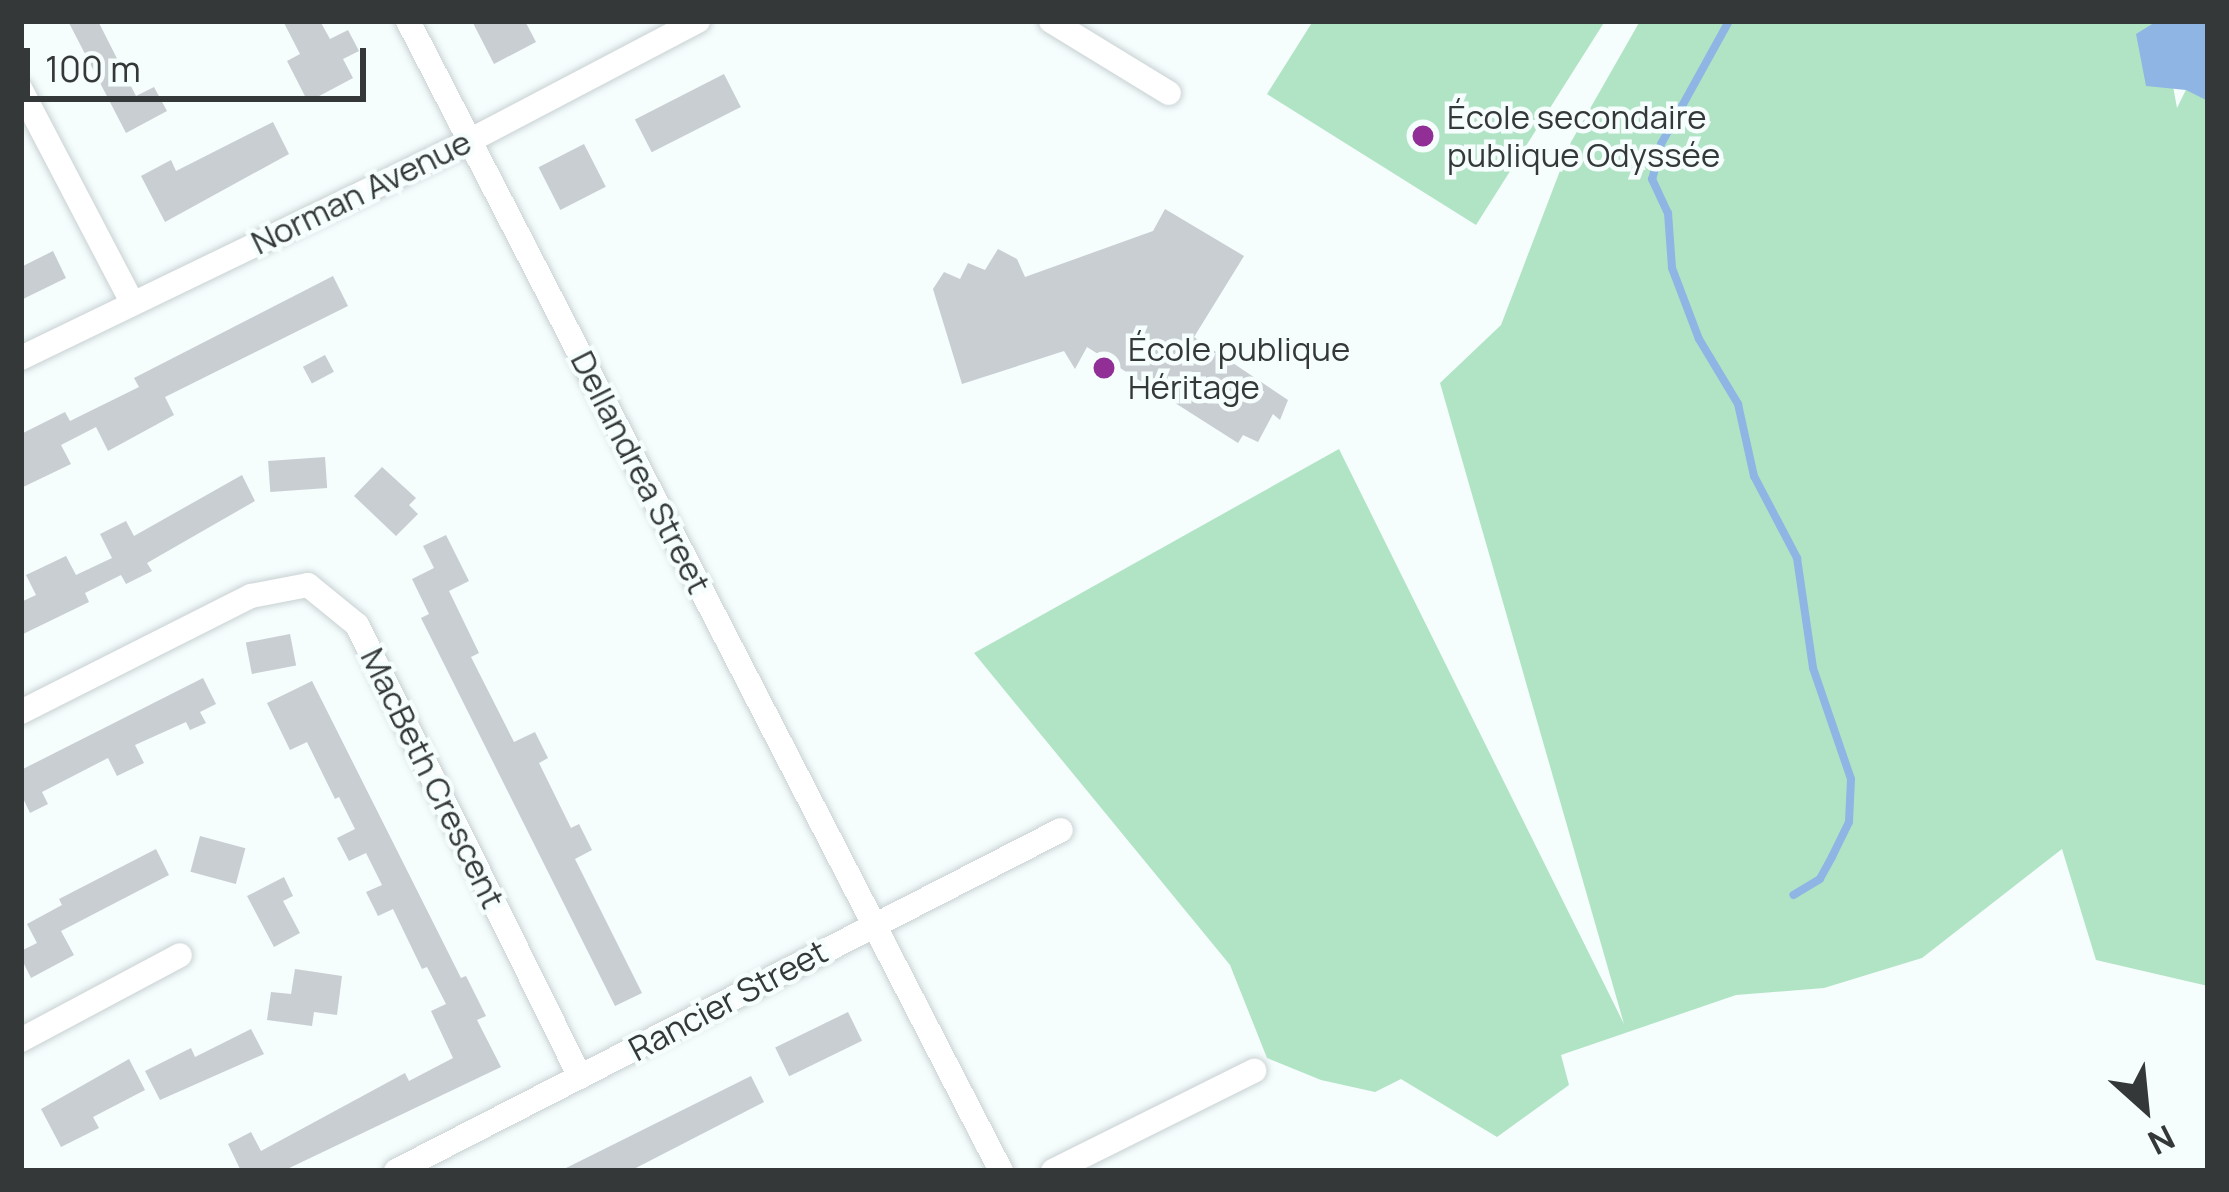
<!DOCTYPE html>
<meta charset="utf-8">
<style>
body{margin:0}
#map{position:relative;width:2229px;height:1192px;overflow:hidden;background:#f5fdfd;font-family:Manrope,sans-serif}
div>[style]{position:absolute}
.green>*{inset:0;background:#b1e4c5}
.water>*{inset:0;background:#8fb5e4}
.stream>*{height:8px;margin:-4px;padding:0 4px;transform-origin:4px;border-radius:4px;background:#8fb5e4}
.building>*{inset:0;background:#c8ced2;transform-origin:0 0}
.roads{filter:drop-shadow(0 0 3px #c9d1d2) drop-shadow(0 0 3px #c9d1d2)}
.street>*{height:24px;margin:-12px;padding:0 12px;transform-origin:12px;border-radius:12px;background:#fff}
.dots>*{width:33px;height:33px;translate:-50% -50%;box-sizing:border-box;border:6px solid #f5fdfd;border-radius:50%}
span{translate:-50% -50%;white-space:nowrap;text-align:center;line-height:1.15;-webkit-text-stroke:9px #f5fdfd;paint-order:stroke}
.poi-label{font-size:33px;color:#353838}
.left{translate:0 -50%;text-align:left}
.street-label{font-size:33px;color:#353838}
.frame{position:absolute;inset:0;border:24px solid #353838;pointer-events:none}
.north{position:absolute;left:2085px;top:1048px;width:120px;height:120px;-webkit-text-stroke:9px #f5fdfd;paint-order:stroke;rotate:153deg;font-size:33px;font-weight:700;line-height:48px;text-align:center;color:#353838}
.north::after{content:'';display:block;margin:auto;width:42px;height:54px;background:#353838;clip-path:polygon(50% 0,100% 100%,50% 72%,0 100%)}
.scale{position:absolute;left:24px;top:48px;width:342px;height:54px;box-sizing:border-box;border:6px solid #353838;border-top:0;padding-left:15px;font-size:36px;line-height:42px;white-space:nowrap;color:#353838;-webkit-text-stroke:9px #f5fdfd;paint-order:stroke}
</style>
<div id="map">
<div class="green">
<div style="clip-path:polygon(1313px 21px,1605px 21px,1476px 225px,1267px 94px)"></div>
<div style="clip-path:polygon(1640px 21px,2161px 21px,2177px 108px,2206px 49px,2208px 21px,2208px 986px,2096px 960px,2062px 849px,1922px 958px,1824px 988px,1736px 995px,1561px 1055px,1569px 1085px,1497px 1137px,1401px 1079px,1375px 1092px,1321px 1080px,1267px 1058px,1230px 965px,974px 653px,1339px 449px,1624px 1024px,1440px 383px,1501px 325px,1571px 142px)"></div>
</div>
<div class="water">
<div style="clip-path:polygon(2157px 21px,2208px 21px,2208px 101px,2186px 90px,2146px 86px,2136px 34px)"></div>
</div>
<div class="stream">
<div style="left:1729px;top:21px;width:141px;rotate:118.9deg"></div>
<div style="left:1661px;top:144px;width:36px;rotate:104deg"></div>
<div style="left:1652px;top:179px;width:38px;rotate:65deg"></div>
<div style="left:1668px;top:213px;width:55px;rotate:85.8deg"></div>
<div style="left:1672px;top:268px;width:76px;rotate:69.2deg"></div>
<div style="left:1699px;top:339px;width:76px;rotate:59deg"></div>
<div style="left:1738px;top:404px;width:74px;rotate:77.5deg"></div>
<div style="left:1754px;top:476px;width:93px;rotate:62.3deg"></div>
<div style="left:1797px;top:558px;width:111px;rotate:81.7deg"></div>
<div style="left:1813px;top:668px;width:117px;rotate:71.1deg"></div>
<div style="left:1851px;top:779px;width:43px;rotate:92.7deg"></div>
<div style="left:1849px;top:822px;width:39px;rotate:116deg"></div>
<div style="left:1832px;top:857px;width:25px;rotate:119deg"></div>
<div style="left:1820px;top:879px;width:31px;rotate:149deg"></div>
</div>
<div class="building">
<div style="clip-path:polygon(68px 21px,98px 21px,136px 96px,154px 87px,167px 111px,126px 133px)"></div>
<div style="clip-path:polygon(283px 21px,320px 21px,330px 39px,348px 30px,359px 51px,343px 59px,353px 78px,308px 102px,287px 61px,300px 54px)"></div>
<div style="clip-path:polygon(472px 21px,525px 21px,536px 42px,494px 64px)"></div>
<div style="left:724px;top:74px;width:37px;height:100px;rotate:63deg"></div>
<div style="clip-path:polygon(273px 122px,289px 154px,165px 222px,141px 176px,171px 160px,176px 171px)"></div>
<div style="left:584px;top:144px;width:48px;height:51px;rotate:63deg"></div>
<div style="clip-path:polygon(1165px 209px,1244px 256px,1194px 337px,1288px 400px,1280px 420px,1273px 414px,1258px 442px,1243px 435px,1238px 443px,1087px 347px,1075px 369px,1064px 351px,962px 384px,933px 289px,944px 272px,960px 279px,968px 263px,985px 270px,998px 249px,1017px 259px,1025px 277px,1153px 231px)"></div>
<div style="clip-path:polygon(53px 251px,66px 278px,21px 300px,21px 267px)"></div>
<div style="clip-path:polygon(333px 276px,348px 306px,165px 397px,174px 415px,108px 451px,96px 427px,61px 445px,71px 464px,21px 488px,21px 434px,65px 412px,70px 421px,139px 387px,134px 378px)"></div>
<div style="left:325px;top:355px;width:19px;height:25px;rotate:62deg"></div>
<div style="left:325px;top:457px;width:31px;height:57px;rotate:86deg"></div>
<div style="clip-path:polygon(382px 467px,416px 498px,409px 505px,418px 514px,396px 536px,354px 496px)"></div>
<div style="clip-path:polygon(242px 475px,255px 501px,147px 563px,152px 571px,126px 584px,121px 575px,85px 593px,89px 602px,21px 635px,21px 602px,36px 595px,26px 575px,66px 556px,76px 575px,112px 558px,100px 534px,126px 521px,134px 536px)"></div>
<div style="clip-path:polygon(446px 535px,469px 581px,449px 591px,479px 653px,471px 657px,514px 742px,535px 732px,548px 758px,539px 763px,571px 828px,579px 824px,592px 850px,575px 859px,642px 993px,615px 1006px,421px 618px,429px 614px,412px 579px,434px 568px,423px 546px)"></div>
<div style="left:290px;top:634px;width:32px;height:45px;rotate:79deg"></div>
<div style="clip-path:polygon(203px 678px,216px 704px,200px 712px,206px 723px,190px 730px,186px 722px,135px 745px,144px 763px,117px 776px,108px 758px,42px 792px,48px 804px,30px 813px,21px 794px,21px 770px)"></div>
<div style="clip-path:polygon(312px 681px,461px 978px,466px 976px,486px 1016px,477px 1020px,501px 1067px,283px 1171px,241px 1171px,228px 1144px,251px 1132px,261px 1151px,405px 1073px,409px 1081px,453px 1058px,431px 1011px,446px 1004px,427px 967px,422px 969px,393px 909px,378px 916px,366px 892px,382px 885px,366px 853px,349px 861px,337px 838px,355px 829px,339px 797px,335px 799px,307px 742px,290px 750px,267px 703px)"></div>
<div style="left:200px;top:836px;width:47px;height:37px;rotate:15deg"></div>
<div style="clip-path:polygon(156px 849px,169px 875px,61px 931px,74px 955px,31px 978px,21px 958px,21px 951px,37px 943px,27px 924px,62px 905px,59px 899px)"></div>
<div style="clip-path:polygon(284px 877px,293px 896px,283px 901px,300px 933px,274px 947px,247px 896px)"></div>
<div style="clip-path:polygon(295px 969px,342px 976px,337px 1015px,314px 1012px,312px 1026px,267px 1020px,271px 992px,291px 994px)"></div>
<div style="left:848px;top:1012px;width:32px;height:81px;rotate:64deg"></div>
<div style="clip-path:polygon(251px 1029px,264px 1054px,160px 1100px,145px 1071px,191px 1048px,195px 1057px)"></div>
<div style="clip-path:polygon(129px 1059px,145px 1090px,93px 1117px,99px 1128px,61px 1147px,41px 1109px)"></div>
<div style="clip-path:polygon(751px 1076px,764px 1102px,630px 1171px,560px 1171px)"></div>
</div>
<div class="roads">
<div class="street">
<div style="left:408px;top:21px;width:1294px;rotate:62.72deg"></div>
<div style="left:1051px;top:21px;width:138px;rotate:31.4deg"></div>
<div style="left:21px;top:90px;width:239px;rotate:62.4deg"></div>
<div style="left:21px;top:358px;width:498px;rotate:-25.8deg"></div>
<div style="left:469px;top:141px;width:259px;rotate:-27.7deg"></div>
<div style="left:21px;top:712px;width:258px;rotate:-26.8deg"></div>
<div style="left:251px;top:596px;width:58px;rotate:-10.9deg"></div>
<div style="left:308px;top:585px;width:63px;rotate:39.2deg"></div>
<div style="left:357px;top:625px;width:504px;rotate:63.74deg"></div>
<div style="left:21px;top:1040px;width:180px;rotate:-28.1deg"></div>
<div style="left:396px;top:1171px;width:747px;rotate:-27.15deg"></div>
<div style="left:1053px;top:1171px;width:225px;rotate:-26.5deg"></div>
</div>
</div>
<div class="dots">
<div style="left:1423px;top:136px;background:#912f96"></div>
<div style="left:1104px;top:368px;background:#912f96"></div>
</div>
<div class="poi-label">
<span class="left" style="left:1447px;top:136px">École secondaire<br>publique Odyssée</span>
<span class="left" style="left:1128px;top:368px">École publique<br>Héritage</span>
</div>
<div class="street-label">
<span style="left:361px;top:192px;rotate:-26deg">Norman Avenue</span>
<span style="left:641px;top:472px;rotate:63deg">Dellandrea Street</span>
<span style="left:433px;top:778px;rotate:64deg">MacBeth Crescent</span>
<span style="left:728px;top:1000px;rotate:-28deg">Rancier Street</span>
</div>
<div class="frame"></div>
<div class="north">N</div>
<div class="scale">100 m</div>
</div>
